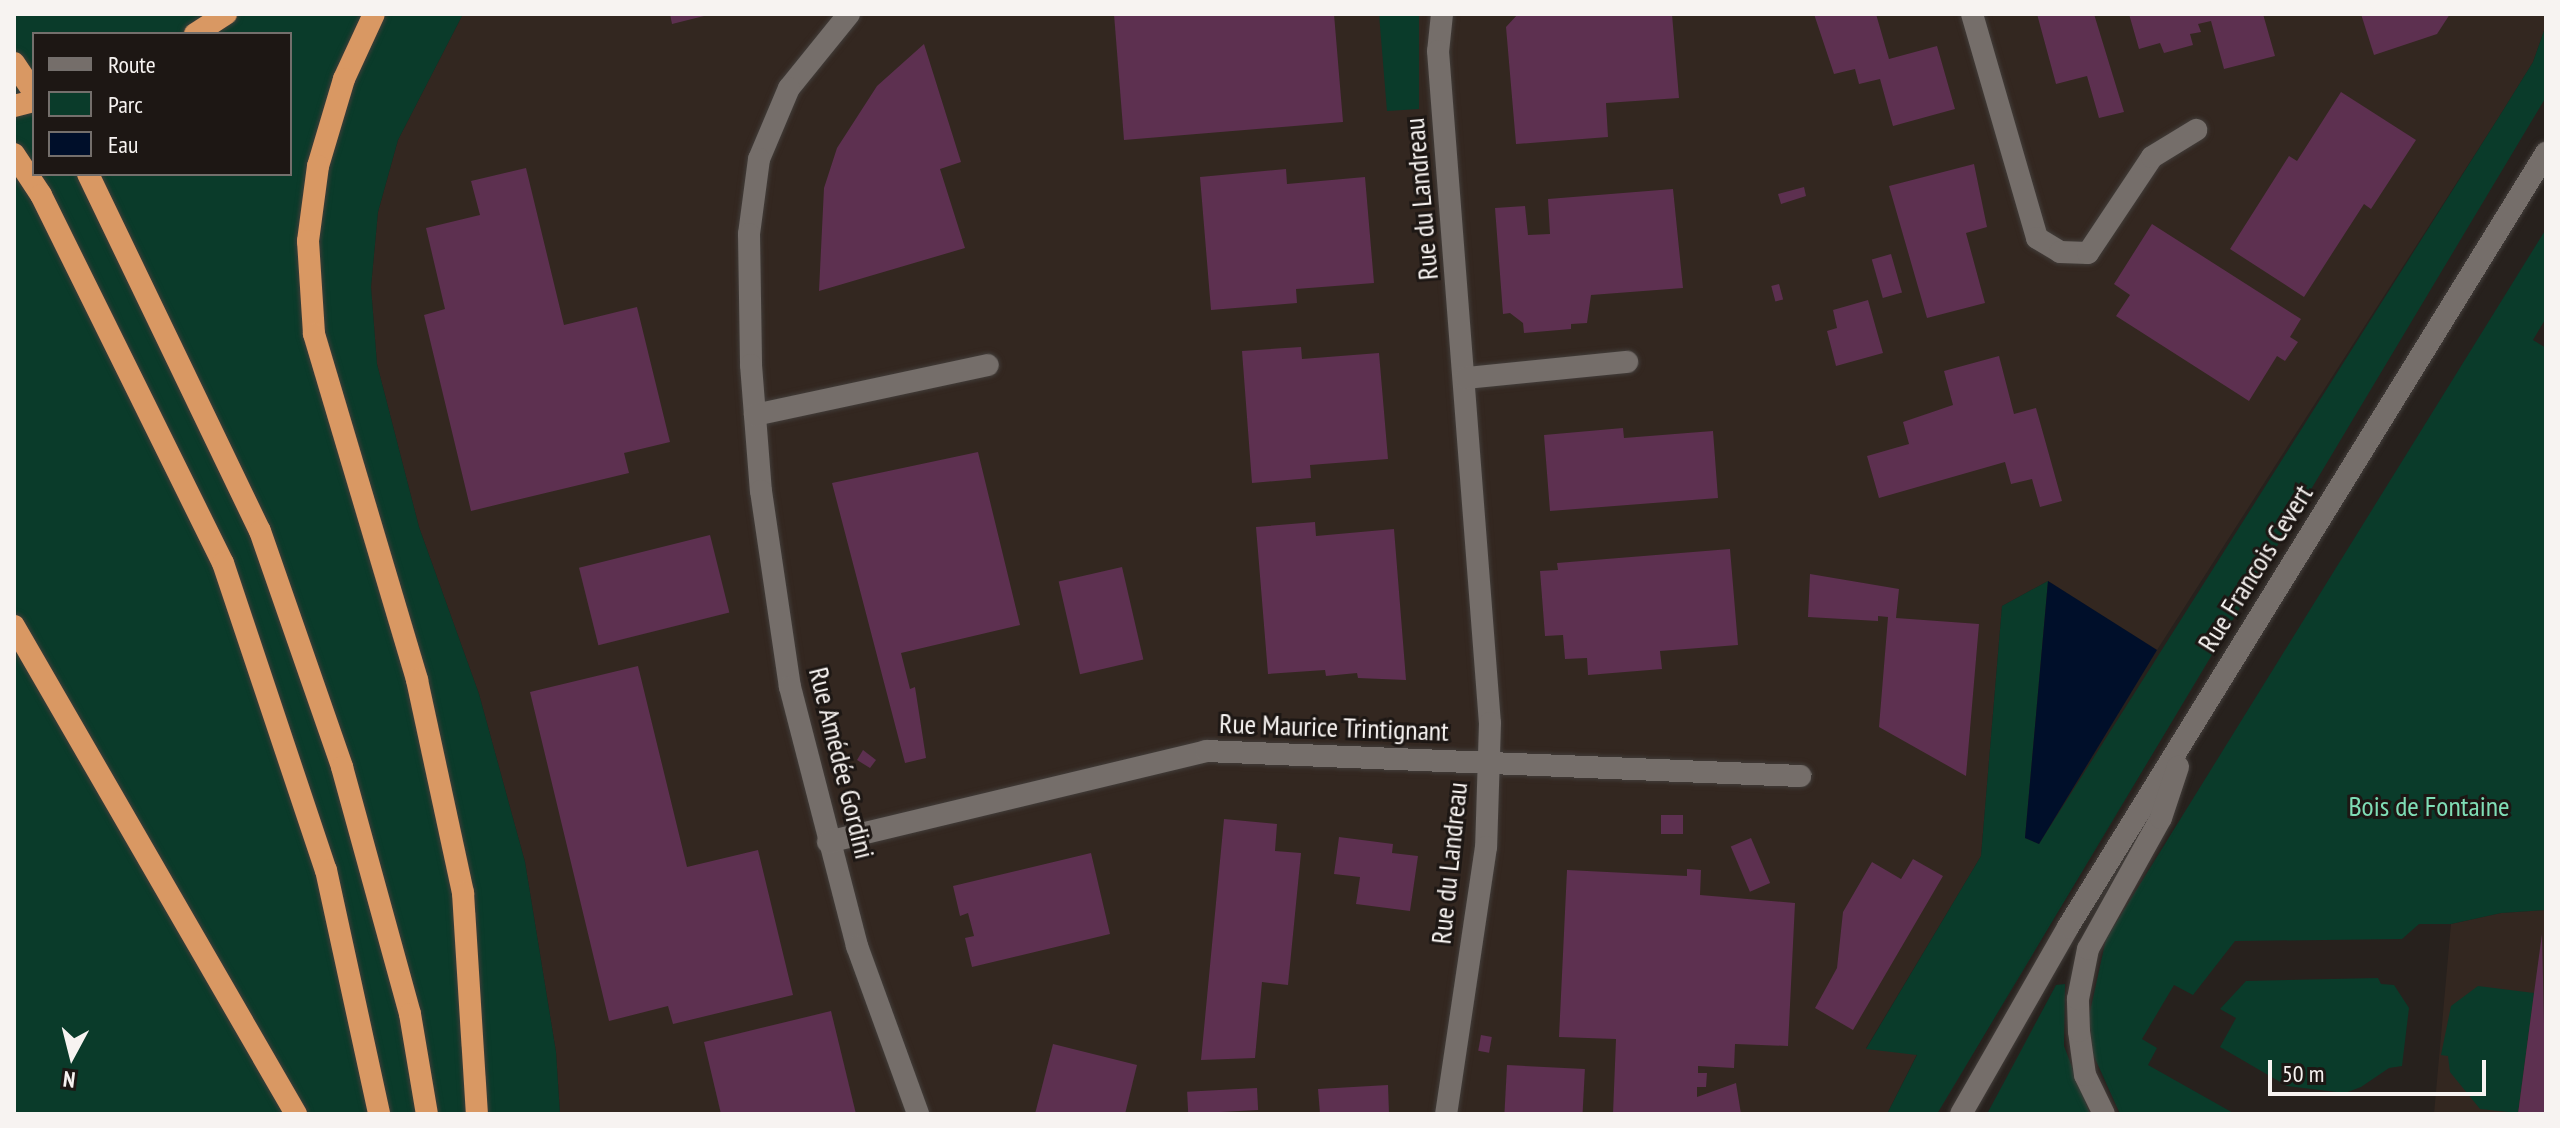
<!DOCTYPE html>
<meta charset="utf-8">
<style>
body{margin:0}
#map{position:relative;width:2560px;height:1128px;overflow:hidden;background:#27211d;font-family:"PT Sans Narrow",sans-serif}
div>[style]{position:absolute}
.built>*{inset:0;background:#332720}
.green>*{inset:0;background:#0a3b2a}
.water>*{inset:0;background:#000f2a}
.building>*{inset:0;background:#5d3050;transform-origin:0 0}
.roads{filter:drop-shadow(0 0 2px #423d3a) drop-shadow(0 0 2px #423d3a)}
.minor>*{height:22px;margin:-11px;padding:0 11px;transform-origin:11px;border-radius:11px;background:#756e6a}
.tertiary>*{height:22px;margin:-11px;padding:0 11px;transform-origin:11px;border-radius:11px;background:#756e6a}
.trunk>*{height:22px;margin:-11px;padding:0 11px;transform-origin:11px;border-radius:11px;background:#d99863}
span{translate:-50% -50%;white-space:nowrap;text-align:center;line-height:1.15;-webkit-text-stroke:6px #1d1714;paint-order:stroke}
.street-label{font-size:28px;color:#f7f3f1}
.park-label{font-size:28px;color:#7fdeb6}
.frame{position:absolute;inset:0;border:16px solid #f7f3f1;pointer-events:none}
.legend{position:absolute;left:32px;top:32px;width:260px;height:144px;box-sizing:border-box;background:#1d1714;border:2px solid #746f6c;margin:0;padding:10px 14px;list-style:none;font-size:24px;color:#f7f3f1}
.legend li{display:flex;align-items:center;gap:16px;height:40px}
.legend b{width:40px;border:2px solid #746f6c}
.north{position:absolute;left:32px;top:1016px;width:80px;height:80px;-webkit-text-stroke:6px #1d1714;paint-order:stroke;rotate:187deg;font-size:22px;font-weight:700;line-height:32px;text-align:center;color:#f7f3f1}
.north::after{content:'';display:block;margin:auto;width:28px;height:36px;background:#f7f3f1;clip-path:polygon(50% 0,100% 100%,50% 72%,0 100%)}
.scale{position:absolute;left:2268px;top:1060px;width:218px;height:36px;box-sizing:border-box;border:4px solid #f7f3f1;border-top:0;padding-left:10px;font-size:24px;line-height:28px;white-space:nowrap;color:#f7f3f1;-webkit-text-stroke:6px #1d1714;paint-order:stroke}
</style>
<div id="map">
<div class="built">
<div style="clip-path:polygon(463px 14px,2546px 14px,2546px 25px,2533px 62px,2502px 112px,2157px 650px,2048px 581px,2002px 606px,1981px 856px,1866px 1048px,1917px 1054px,1887px 1114px,560px 1114px,556px 1052px,525px 862px,479px 694px,419px 527px,377px 364px,371px 287px,378px 212px,398px 140px)"></div>
<div style="clip-path:polygon(2546px 910px,2546px 1114px,2434px 1114px,2451px 924px,2501px 913px)"></div>
</div>
<div class="green">
<div style="clip-path:polygon(evenodd,14px 14px,463px 14px,398px 140px,378px 212px,371px 287px,377px 364px,419px 527px,479px 694px,525px 862px,556px 1052px,560px 1114px,14px 1114px,14px 14px,34px 34px,290px 34px,290px 174px,34px 174px,34px 34px)"></div>
<div style="clip-path:polygon(1379px 14px,1419px 14px,1419px 109px,1387px 111px)"></div>
<div style="clip-path:polygon(2546px 25px,2546px 97px,1937px 1114px,1887px 1114px,1917px 1055px,1866px 1049px,1981px 856px,2002px 606px,2048px 581px,2025px 838px,2039px 844px,2502px 112px,2533px 62px)"></div>
<div style="clip-path:polygon(2546px 229px,2546px 318px,2533px 340px,2546px 348px,2546px 910px,2501px 913px,2451px 924px,2419px 924px,2402px 939px,2235px 941px,2193px 995px,2174px 985px,2142px 1039px,2157px 1048px,2148px 1065px,2235px 1114px,2120px 1114px,2093px 1054px,2089px 1016px,2106px 939px)"></div>
<div style="clip-path:polygon(2378px 978px,2381px 984px,2394px 985px,2409px 1008px,2402px 1066px,2389px 1068px,2361px 1087px,2345px 1093px,2287px 1086px,2220px 1047px,2236px 1018px,2220px 1009px,2246px 981px)"></div>
<div style="clip-path:polygon(2065px 984px,2064px 1046px,2090px 1114px,1987px 1114px,2056px 985px)"></div>
<div style="clip-path:polygon(2478px 986px,2534px 993px,2518px 1113px,2480px 1109px,2450px 1072px,2448px 1056px,2441px 1055px,2451px 1006px)"></div>
</div>
<div class="water">
<div style="clip-path:polygon(2048px 581px,2157px 650px,2039px 844px,2025px 838px)"></div>
</div>
<div class="building">
<div style="clip-path:polygon(670px 14px,708px 14px,708px 15px,672px 24px)"></div>
<div style="clip-path:polygon(1114px 14px,1334px 14px,1343px 122px,1124px 140px)"></div>
<div style="clip-path:polygon(1518px 14px,1672px 14px,1679px 98px,1606px 103px,1608px 137px,1516px 144px,1506px 27px)"></div>
<div style="clip-path:polygon(1814px 14px,1876px 14px,1889px 59px,1937px 46px,1955px 109px,1893px 126px,1880px 79px,1859px 84px,1855px 69px,1834px 74px)"></div>
<div style="clip-path:polygon(2037px 14px,2094px 14px,2124px 112px,2099px 118px,2087px 76px,2056px 84px)"></div>
<div style="clip-path:polygon(2129px 14px,2263px 14px,2275px 56px,2224px 69px,2211px 21px,2198px 24px,2201px 32px,2190px 34px,2193px 45px,2164px 53px,2160px 43px,2139px 49px)"></div>
<div style="clip-path:polygon(2361px 14px,2450px 14px,2437px 34px,2374px 55px)"></div>
<div style="clip-path:polygon(924px 44px,961px 162px,940px 169px,965px 248px,819px 291px,824px 188px,837px 148px,877px 86px)"></div>
<div style="clip-path:polygon(2341px 92px,2416px 140px,2371px 209px,2364px 204px,2304px 297px,2230px 249px,2289px 156px,2297px 161px)"></div>
<div style="clip-path:polygon(1974px 164px,1987px 227px,1966px 233px,1985px 303px,1927px 318px,1889px 186px)"></div>
<div style="clip-path:polygon(526px 168px,564px 325px,637px 307px,670px 442px,624px 453px,629px 473px,471px 511px,424px 315px,445px 309px,426px 228px,480px 215px,471px 181px)"></div>
<div style="clip-path:polygon(1286px 169px,1287px 184px,1365px 177px,1374px 283px,1296px 289px,1297px 303px,1211px 310px,1200px 177px)"></div>
<div style="clip-path:polygon(1804px 187px,1806px 196px,1781px 204px,1778px 194px)"></div>
<div style="clip-path:polygon(1673px 189px,1683px 288px,1591px 295px,1587px 323px,1571px 324px,1571px 329px,1524px 333px,1523px 323px,1510px 313px,1503px 314px,1495px 208px,1525px 206px,1528px 235px,1550px 234px,1548px 199px)"></div>
<div style="clip-path:polygon(2152px 224px,2301px 319px,2290px 337px,2298px 342px,2285px 361px,2277px 356px,2249px 401px,2116px 316px,2130px 295px,2114px 284px)"></div>
<div style="left:1891px;top:254px;width:40px;height:20px;rotate:74deg"></div>
<div style="left:1779px;top:284px;width:16px;height:8px;rotate:75deg"></div>
<div style="clip-path:polygon(1868px 300px,1883px 353px,1836px 366px,1827px 331px,1837px 328px,1833px 310px)"></div>
<div style="clip-path:polygon(1301px 347px,1302px 359px,1379px 353px,1388px 459px,1310px 465px,1311px 478px,1252px 483px,1242px 351px)"></div>
<div style="clip-path:polygon(1999px 356px,2014px 414px,2036px 408px,2062px 501px,2040px 507px,2032px 479px,2011px 484px,2005px 462px,1879px 498px,1867px 456px,1909px 444px,1903px 422px,1953px 405px,1944px 371px)"></div>
<div style="clip-path:polygon(1623px 428px,1624px 438px,1713px 431px,1718px 498px,1550px 511px,1544px 435px)"></div>
<div style="clip-path:polygon(978px 452px,1020px 625px,901px 653px,910px 689px,915px 687px,926px 758px,905px 763px,832px 483px)"></div>
<div style="clip-path:polygon(1315px 522px,1316px 536px,1394px 529px,1406px 680px,1358px 678px,1357px 673px,1326px 676px,1325px 670px,1268px 674px,1256px 527px)"></div>
<div style="left:710px;top:535px;width:80px;height:135px;rotate:76deg"></div>
<div style="clip-path:polygon(1730px 549px,1738px 645px,1660px 651px,1662px 669px,1588px 675px,1587px 658px,1565px 659px,1563px 635px,1545px 636px,1540px 571px,1558px 570px,1557px 563px)"></div>
<div style="left:1122px;top:567px;width:95px;height:65px;rotate:77deg"></div>
<div style="clip-path:polygon(1810px 574px,1899px 589px,1896px 618px,1979px 624px,1966px 776px,1879px 727px,1888px 617px,1878px 616px,1878px 621px,1808px 617px)"></div>
<div style="clip-path:polygon(638px 666px,687px 867px,758px 850px,793px 995px,673px 1024px,668px 1006px,609px 1021px,530px 692px)"></div>
<div style="clip-path:polygon(863px 750px,876px 760px,870px 768px,857px 760px)"></div>
<div style="left:1661px;top:815px;width:22px;height:19px"></div>
<div style="clip-path:polygon(1224px 819px,1277px 824px,1275px 851px,1301px 853px,1288px 985px,1262px 982px,1255px 1058px,1201px 1060px)"></div>
<div style="clip-path:polygon(1339px 837px,1393px 844px,1392px 853px,1418px 856px,1410px 911px,1356px 904px,1360px 877px,1334px 874px)"></div>
<div style="left:1751px;top:838px;width:49px;height:22px;rotate:67deg"></div>
<div style="clip-path:polygon(1091px 853px,1110px 934px,972px 967px,965px 938px,974px 936px,968px 913px,960px 916px,953px 886px)"></div>
<div style="clip-path:polygon(1913px 859px,1943px 876px,1853px 1030px,1815px 1008px,1837px 968px,1843px 912px,1872px 862px,1901px 879px)"></div>
<div style="clip-path:polygon(1687px 869px,1701px 870px,1700px 895px,1795px 903px,1788px 1046px,1735px 1044px,1734px 1068px,1698px 1066px,1698px 1073px,1707px 1073px,1706px 1087px,1697px 1087px,1697px 1097px,1736px 1083px,1741px 1114px,1613px 1114px,1616px 1039px,1559px 1037px,1567px 870px,1687px 876px)"></div>
<div style="clip-path:polygon(2542px 934px,2546px 1114px,2518px 1114px,2534px 993px)"></div>
<div style="clip-path:polygon(831px 1011px,856px 1114px,721px 1114px,704px 1042px)"></div>
<div style="left:1481px;top:1035px;width:11px;height:16px;rotate:10deg"></div>
<div style="clip-path:polygon(1053px 1044px,1137px 1065px,1125px 1114px,1035px 1114px)"></div>
<div style="left:1507px;top:1065px;width:78px;height:49px;rotate:3deg"></div>
<div style="clip-path:polygon(1388px 1085px,1389px 1114px,1320px 1114px,1318px 1089px)"></div>
<div style="left:1257px;top:1088px;width:22px;height:70px;rotate:87deg"></div>
</div>
<div class="roads">
<div class="minor">
<div style="left:849px;top:14px;width:95px;rotate:129deg"></div>
<div style="left:789px;top:88px;width:77px;rotate:112.9deg"></div>
<div style="left:759px;top:159px;width:76px;rotate:97.6deg"></div>
<div style="left:749px;top:234px;width:131px;rotate:89.1deg"></div>
<div style="left:751px;top:365px;width:126px;rotate:85.5deg"></div>
<div style="left:761px;top:491px;width:198px;rotate:81.6deg"></div>
<div style="left:790px;top:687px;width:268px;rotate:75.5deg"></div>
<div style="left:857px;top:946px;width:179px;rotate:70deg"></div>
<div style="left:1442px;top:14px;width:37px;rotate:96deg"></div>
<div style="left:1438px;top:51px;width:674px;rotate:85.58deg"></div>
<div style="left:1490px;top:723px;width:124px;rotate:91.8deg"></div>
<div style="left:1486px;top:847px;width:270px;rotate:98.5deg"></div>
<div style="left:1972px;top:14px;width:233px;rotate:73.8deg"></div>
<div style="left:2037px;top:238px;width:27px;rotate:31deg"></div>
<div style="left:2060px;top:252px;width:28px;rotate:2deg"></div>
<div style="left:2088px;top:253px;width:115px;rotate:-56.3deg"></div>
<div style="left:2152px;top:157px;width:52px;rotate:-31.5deg"></div>
<div style="left:1466px;top:378px;width:162px;rotate:-5.7deg"></div>
<div style="left:755px;top:415px;width:238px;rotate:-12.1deg"></div>
<div style="left:828px;top:842px;width:389px;rotate:-13.5deg"></div>
<div style="left:1206px;top:751px;width:595px;rotate:2.41deg"></div>
</div>
<div class="tertiary">
<div style="left:1961px;top:1114px;width:215px;rotate:-60.2deg"></div>
<div style="left:2068px;top:927px;width:910px;rotate:-58.3deg"></div>
<div style="left:2104px;top:1114px;width:43px;rotate:-116deg"></div>
<div style="left:2085px;top:1075px;width:44px;rotate:-97.8deg"></div>
<div style="left:2079px;top:1031px;width:32px;rotate:-92deg"></div>
<div style="left:2078px;top:999px;width:51px;rotate:-78.7deg"></div>
<div style="left:2088px;top:949px;width:150px;rotate:-60.9deg"></div>
<div style="left:2161px;top:818px;width:54px;rotate:-71.6deg"></div>
</div>
<div class="trunk">
<div style="left:374px;top:14px;width:72px;rotate:114.8deg"></div>
<div style="left:344px;top:79px;width:91px;rotate:106.6deg"></div>
<div style="left:318px;top:166px;width:76px;rotate:97.6deg"></div>
<div style="left:308px;top:241px;width:93px;rotate:86.3deg"></div>
<div style="left:314px;top:334px;width:361px;rotate:73.4deg"></div>
<div style="left:417px;top:680px;width:218px;rotate:77.8deg"></div>
<div style="left:463px;top:893px;width:221px;rotate:86.4deg"></div>
<div style="left:195px;top:34px;width:37px;rotate:-33deg"></div>
<div style="left:14px;top:63px;width:36px;rotate:56deg"></div>
<div style="left:14px;top:106px;width:21px;rotate:-14deg"></div>
<div style="left:14px;top:154px;width:49px;rotate:56.6deg"></div>
<div style="left:41px;top:195px;width:411px;rotate:63.7deg"></div>
<div style="left:223px;top:563px;width:324px;rotate:71.5deg"></div>
<div style="left:326px;top:870px;width:250px;rotate:77.7deg"></div>
<div style="left:88px;top:174px;width:396px;rotate:64.3deg"></div>
<div style="left:260px;top:531px;width:250px;rotate:70.8deg"></div>
<div style="left:342px;top:767px;width:256px;rotate:74.6deg"></div>
<div style="left:410px;top:1014px;width:101px;rotate:80.4deg"></div>
<div style="left:14px;top:626px;width:564px;rotate:59.98deg"></div>
</div>
</div>
<div class="street-label">
<span style="left:1421px;top:199px;rotate:-95deg">Rue du Landreau</span>
<span style="left:2255px;top:568px;rotate:-58deg">Rue Francois Cevert</span>
<span style="left:1334px;top:727px;rotate:2deg">Rue Maurice Trintignant</span>
<span style="left:842px;top:763px;rotate:76deg">Rue Amédée Gordini</span>
<span style="left:1449px;top:863px;rotate:-84deg">Rue du Landreau</span>
</div>
<div class="park-label">
<span style="left:2429px;top:806px">Bois de Fontaine</span>
</div>
<div class="frame"></div>
<ul class="legend">
<li><b style="height:10px;background:#756e6a"></b>Route</li>
<li><b style="height:22px;background:#0a3b2a"></b>Parc</li>
<li><b style="height:22px;background:#000f2a"></b>Eau</li>
</ul>
<div class="north">N</div>
<div class="scale">50 m</div>
</div>
